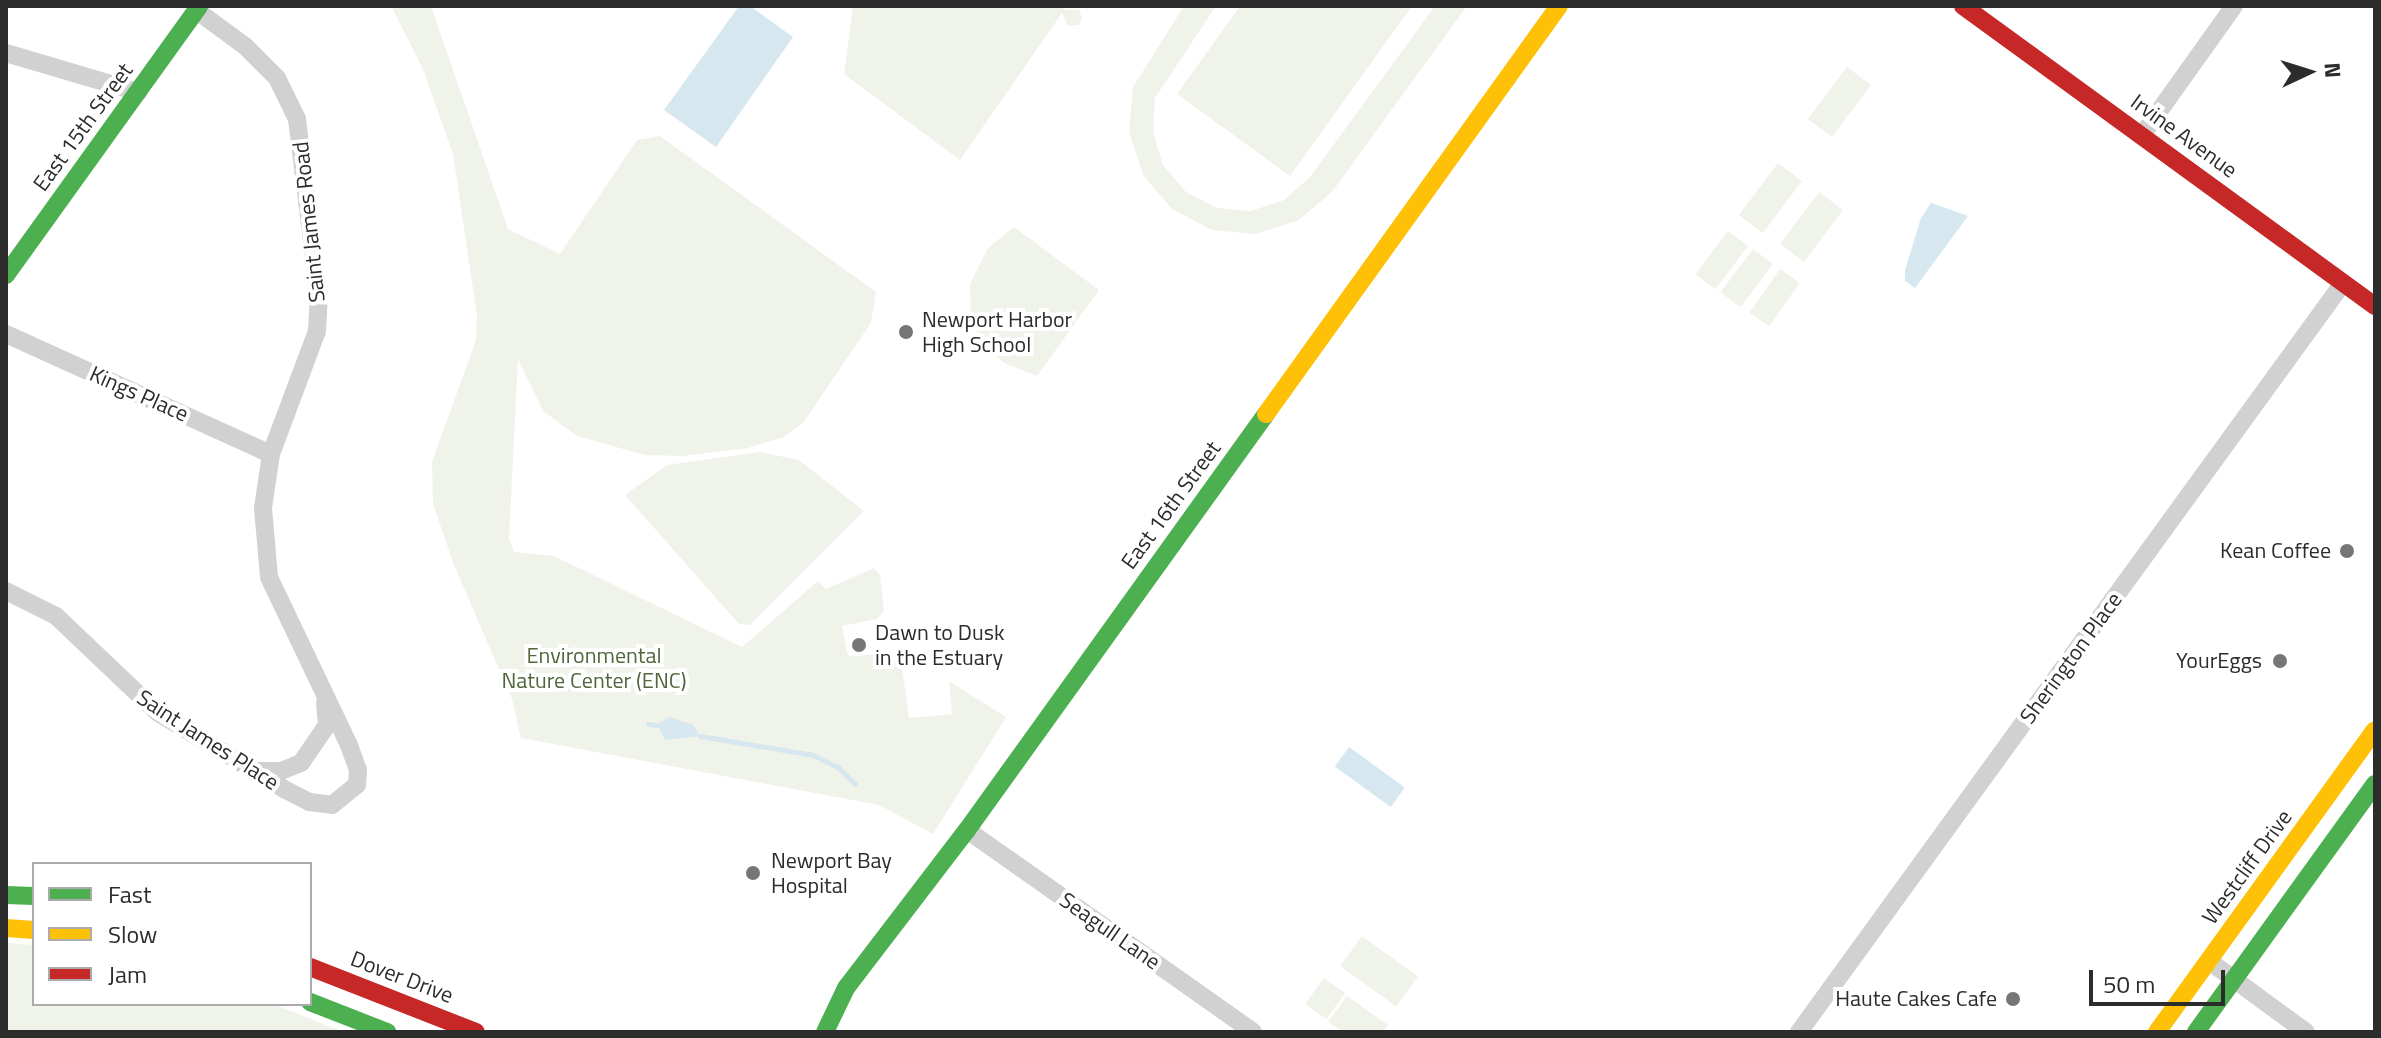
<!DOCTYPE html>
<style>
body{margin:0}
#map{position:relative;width:2381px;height:1038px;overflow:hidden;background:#fff;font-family:"Titillium Web",sans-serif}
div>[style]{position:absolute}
.green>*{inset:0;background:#f0f3ea;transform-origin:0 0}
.water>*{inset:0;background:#d6e7f0;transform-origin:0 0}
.stream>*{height:5px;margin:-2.5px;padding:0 2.5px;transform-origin:2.5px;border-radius:2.5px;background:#d6e7f0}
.street>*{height:18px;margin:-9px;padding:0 9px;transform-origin:9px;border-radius:9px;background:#d1d1d1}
.fast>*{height:18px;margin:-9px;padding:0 9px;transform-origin:9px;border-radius:9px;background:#4caf50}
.slow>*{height:18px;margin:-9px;padding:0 9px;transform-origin:9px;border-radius:9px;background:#ffc107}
.jam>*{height:18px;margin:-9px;padding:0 9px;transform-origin:9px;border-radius:9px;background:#c62828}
.dots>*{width:22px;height:22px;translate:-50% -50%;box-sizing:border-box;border:4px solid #fff;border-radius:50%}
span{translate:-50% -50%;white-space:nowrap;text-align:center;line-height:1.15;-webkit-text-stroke:8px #fff;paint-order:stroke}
.street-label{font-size:22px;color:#2c2c2c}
.poi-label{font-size:22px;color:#2c2c2c}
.left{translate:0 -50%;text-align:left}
.right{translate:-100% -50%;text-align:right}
.park-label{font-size:22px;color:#51663a}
.frame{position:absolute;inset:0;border:8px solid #2c2c2c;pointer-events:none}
.legend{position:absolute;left:32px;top:862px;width:280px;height:144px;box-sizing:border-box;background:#fff;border:2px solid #ababab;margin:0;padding:10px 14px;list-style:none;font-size:24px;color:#2c2c2c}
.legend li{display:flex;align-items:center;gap:16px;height:40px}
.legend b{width:40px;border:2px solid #ababab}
.north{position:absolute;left:2269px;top:32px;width:80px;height:80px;-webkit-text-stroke:6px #fff;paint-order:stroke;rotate:86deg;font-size:22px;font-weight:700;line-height:32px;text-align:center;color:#2c2c2c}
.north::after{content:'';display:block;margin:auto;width:28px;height:36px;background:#2c2c2c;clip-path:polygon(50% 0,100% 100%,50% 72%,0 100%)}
.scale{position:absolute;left:2089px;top:970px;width:136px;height:36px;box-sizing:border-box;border:4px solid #2c2c2c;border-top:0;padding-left:10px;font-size:24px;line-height:28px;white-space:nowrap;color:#2c2c2c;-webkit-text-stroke:6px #fff;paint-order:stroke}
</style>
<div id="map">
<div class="green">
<div style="clip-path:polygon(391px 6px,431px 6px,508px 229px,560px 254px,637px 140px,660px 136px,876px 292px,871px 323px,803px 423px,784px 437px,748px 448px,682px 456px,645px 455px,577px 436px,543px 411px,518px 359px,509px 538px,514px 552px,554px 556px,742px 647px,818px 581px,826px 589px,874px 568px,880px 575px,884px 611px,877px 619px,842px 626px,848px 656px,900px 653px,909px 718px,952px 714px,949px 681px,1006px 717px,933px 834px,879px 805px,521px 738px,512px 699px,454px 565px,433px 504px,432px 462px,476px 340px,477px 316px,453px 154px,423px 69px)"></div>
<div style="clip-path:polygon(853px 6px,1067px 6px,1064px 10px,1079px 10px,1082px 18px,1079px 25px,1068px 26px,1062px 13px,960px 160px,844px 74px)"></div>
<div style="clip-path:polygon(1184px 6px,1216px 6px,1155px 98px,1153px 132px,1163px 165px,1186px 192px,1217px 208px,1251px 211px,1284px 200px,1310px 177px,1435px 6px,1467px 6px,1332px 192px,1299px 220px,1256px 234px,1212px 230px,1172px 209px,1143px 175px,1129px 132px,1133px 87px)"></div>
<div style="clip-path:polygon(1240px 6px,1412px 6px,1290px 176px,1177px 94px)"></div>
<div style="left:1847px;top:67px;width:30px;height:65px;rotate:37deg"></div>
<div style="left:1778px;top:163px;width:30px;height:65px;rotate:37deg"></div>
<div style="left:1819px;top:192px;width:30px;height:65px;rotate:37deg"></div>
<div style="clip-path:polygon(1014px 227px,1099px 290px,1037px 376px,1004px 363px,982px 342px,971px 318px,970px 284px,988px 248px)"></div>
<div style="left:1728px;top:231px;width:25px;height:54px;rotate:37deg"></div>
<div style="left:1753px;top:249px;width:25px;height:54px;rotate:37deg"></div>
<div style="left:1780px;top:269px;width:24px;height:53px;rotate:35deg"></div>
<div style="clip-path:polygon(760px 452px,799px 460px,864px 511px,750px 625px,739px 624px,625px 495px,667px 465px)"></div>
<div style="left:1362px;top:936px;width:69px;height:37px;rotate:36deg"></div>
<div style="clip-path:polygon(6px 943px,34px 945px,34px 1004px,273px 1004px,344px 1032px,6px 1032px)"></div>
<div style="left:1324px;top:978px;width:26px;height:32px;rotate:36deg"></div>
<div style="clip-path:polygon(1347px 996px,1388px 1025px,1383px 1032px,1343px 1032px,1328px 1022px)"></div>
</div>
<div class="water">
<div style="clip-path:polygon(739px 6px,750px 6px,793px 37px,716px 147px,664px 110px)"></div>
<div style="clip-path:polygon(1931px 203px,1968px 216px,1915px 288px,1905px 281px,1905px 270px,1921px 218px)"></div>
<div style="clip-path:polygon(670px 717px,693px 725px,700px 736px,665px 740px,657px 724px)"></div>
<div style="left:1349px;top:747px;width:69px;height:24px;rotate:36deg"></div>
</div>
<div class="stream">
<div style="left:648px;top:724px;width:9px;rotate:6deg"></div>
<div style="left:700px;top:736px;width:115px;rotate:9.5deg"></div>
<div style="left:813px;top:755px;width:28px;rotate:26deg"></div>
<div style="left:838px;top:767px;width:24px;rotate:45deg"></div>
</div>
<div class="street">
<div style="left:6px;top:53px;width:138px;rotate:16.5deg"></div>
<div style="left:2142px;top:135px;width:158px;rotate:-54.5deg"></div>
<div style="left:6px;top:334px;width:291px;rotate:24.4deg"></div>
<div style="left:6px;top:591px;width:56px;rotate:26.6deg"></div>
<div style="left:56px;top:616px;width:139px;rotate:43.5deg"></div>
<div style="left:157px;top:712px;width:149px;rotate:31.2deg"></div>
<div style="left:284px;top:789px;width:28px;rotate:27deg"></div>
<div style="left:309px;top:802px;width:23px;rotate:7deg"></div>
<div style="left:332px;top:805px;width:32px;rotate:-39deg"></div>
<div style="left:357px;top:785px;width:15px;rotate:-86deg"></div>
<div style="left:358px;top:770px;width:27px;rotate:-110deg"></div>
<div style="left:349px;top:745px;width:186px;rotate:-115.5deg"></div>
<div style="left:269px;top:577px;width:69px;rotate:-95deg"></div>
<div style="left:263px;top:508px;width:55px;rotate:-81.6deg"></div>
<div style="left:271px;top:454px;width:131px;rotate:-69.5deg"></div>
<div style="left:317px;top:331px;width:33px;rotate:-87deg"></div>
<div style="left:319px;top:298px;width:180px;rotate:-97deg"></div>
<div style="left:297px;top:119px;width:46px;rotate:-116deg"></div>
<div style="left:277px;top:78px;width:45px;rotate:-135deg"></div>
<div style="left:245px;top:46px;width:61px;rotate:-143.7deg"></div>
<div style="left:254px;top:771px;width:27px"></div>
<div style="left:281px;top:771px;width:22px;rotate:-22deg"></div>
<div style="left:301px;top:763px;width:46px;rotate:-55.6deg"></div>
<div style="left:327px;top:725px;width:23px;rotate:-95deg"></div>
<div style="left:967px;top:830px;width:350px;rotate:35.2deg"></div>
<div style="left:2209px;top:961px;width:120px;rotate:36.2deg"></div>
<div style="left:1799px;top:1032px;width:926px;rotate:-54.01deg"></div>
</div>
<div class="fast">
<div style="left:6px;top:275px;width:331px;rotate:-54.3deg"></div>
<div style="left:6px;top:895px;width:28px;rotate:2deg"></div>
<div style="left:310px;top:1002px;width:83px;rotate:21.3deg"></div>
<div style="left:825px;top:1032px;width:49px;rotate:-64.5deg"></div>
<div style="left:846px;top:988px;width:199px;rotate:-52.6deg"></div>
<div style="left:967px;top:830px;width:512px;rotate:-54.29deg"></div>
<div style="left:2196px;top:1032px;width:306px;rotate:-54.2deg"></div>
</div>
<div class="slow">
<div style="left:1266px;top:414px;width:502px;rotate:-54.32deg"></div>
<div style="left:6px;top:928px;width:28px;rotate:4deg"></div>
<div style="left:2157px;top:1032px;width:372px;rotate:-54.2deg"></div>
</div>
<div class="jam">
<div style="left:1963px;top:6px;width:510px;rotate:36.06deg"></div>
<div style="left:310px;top:967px;width:178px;rotate:21.4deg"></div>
</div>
<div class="dots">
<div style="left:906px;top:332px;background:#767676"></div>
<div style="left:2347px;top:551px;background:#767676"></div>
<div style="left:859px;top:645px;background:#767676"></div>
<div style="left:2280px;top:661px;background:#767676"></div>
<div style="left:753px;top:873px;background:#767676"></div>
<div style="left:2013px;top:999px;background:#767676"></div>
</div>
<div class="street-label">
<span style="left:83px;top:127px;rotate:-54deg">East 15th Street</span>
<span style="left:2184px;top:136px;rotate:36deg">Irvine Avenue</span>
<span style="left:309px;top:222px;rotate:-96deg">Saint James Road</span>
<span style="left:139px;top:394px;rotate:24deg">Kings Place</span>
<span style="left:1171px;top:505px;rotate:-54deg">East 16th Street</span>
<span style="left:2071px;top:658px;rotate:-54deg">Sherington Place</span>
<span style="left:208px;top:740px;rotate:33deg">Saint James Place</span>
<span style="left:2247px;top:867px;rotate:-54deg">Westcliff Drive</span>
<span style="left:1110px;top:931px;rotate:35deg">Seagull Lane</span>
<span style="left:402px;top:977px;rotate:21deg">Dover Drive</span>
</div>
<div class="poi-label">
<span class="left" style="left:922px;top:332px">Newport Harbor<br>High School</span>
<span class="right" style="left:2331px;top:551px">Kean Coffee</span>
<span class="left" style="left:875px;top:645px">Dawn to Dusk<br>in the Estuary</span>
<span class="right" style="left:2262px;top:661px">YourEggs</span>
<span class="left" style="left:771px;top:873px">Newport Bay<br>Hospital</span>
<span class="right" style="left:1997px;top:999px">Haute Cakes Cafe</span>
</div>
<div class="park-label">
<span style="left:594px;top:668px">Environmental<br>Nature Center (ENC)</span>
</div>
<div class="frame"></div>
<ul class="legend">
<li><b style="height:10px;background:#4caf50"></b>Fast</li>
<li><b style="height:10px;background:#ffc107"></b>Slow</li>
<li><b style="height:10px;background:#c62828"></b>Jam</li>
</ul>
<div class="north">N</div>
<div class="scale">50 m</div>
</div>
